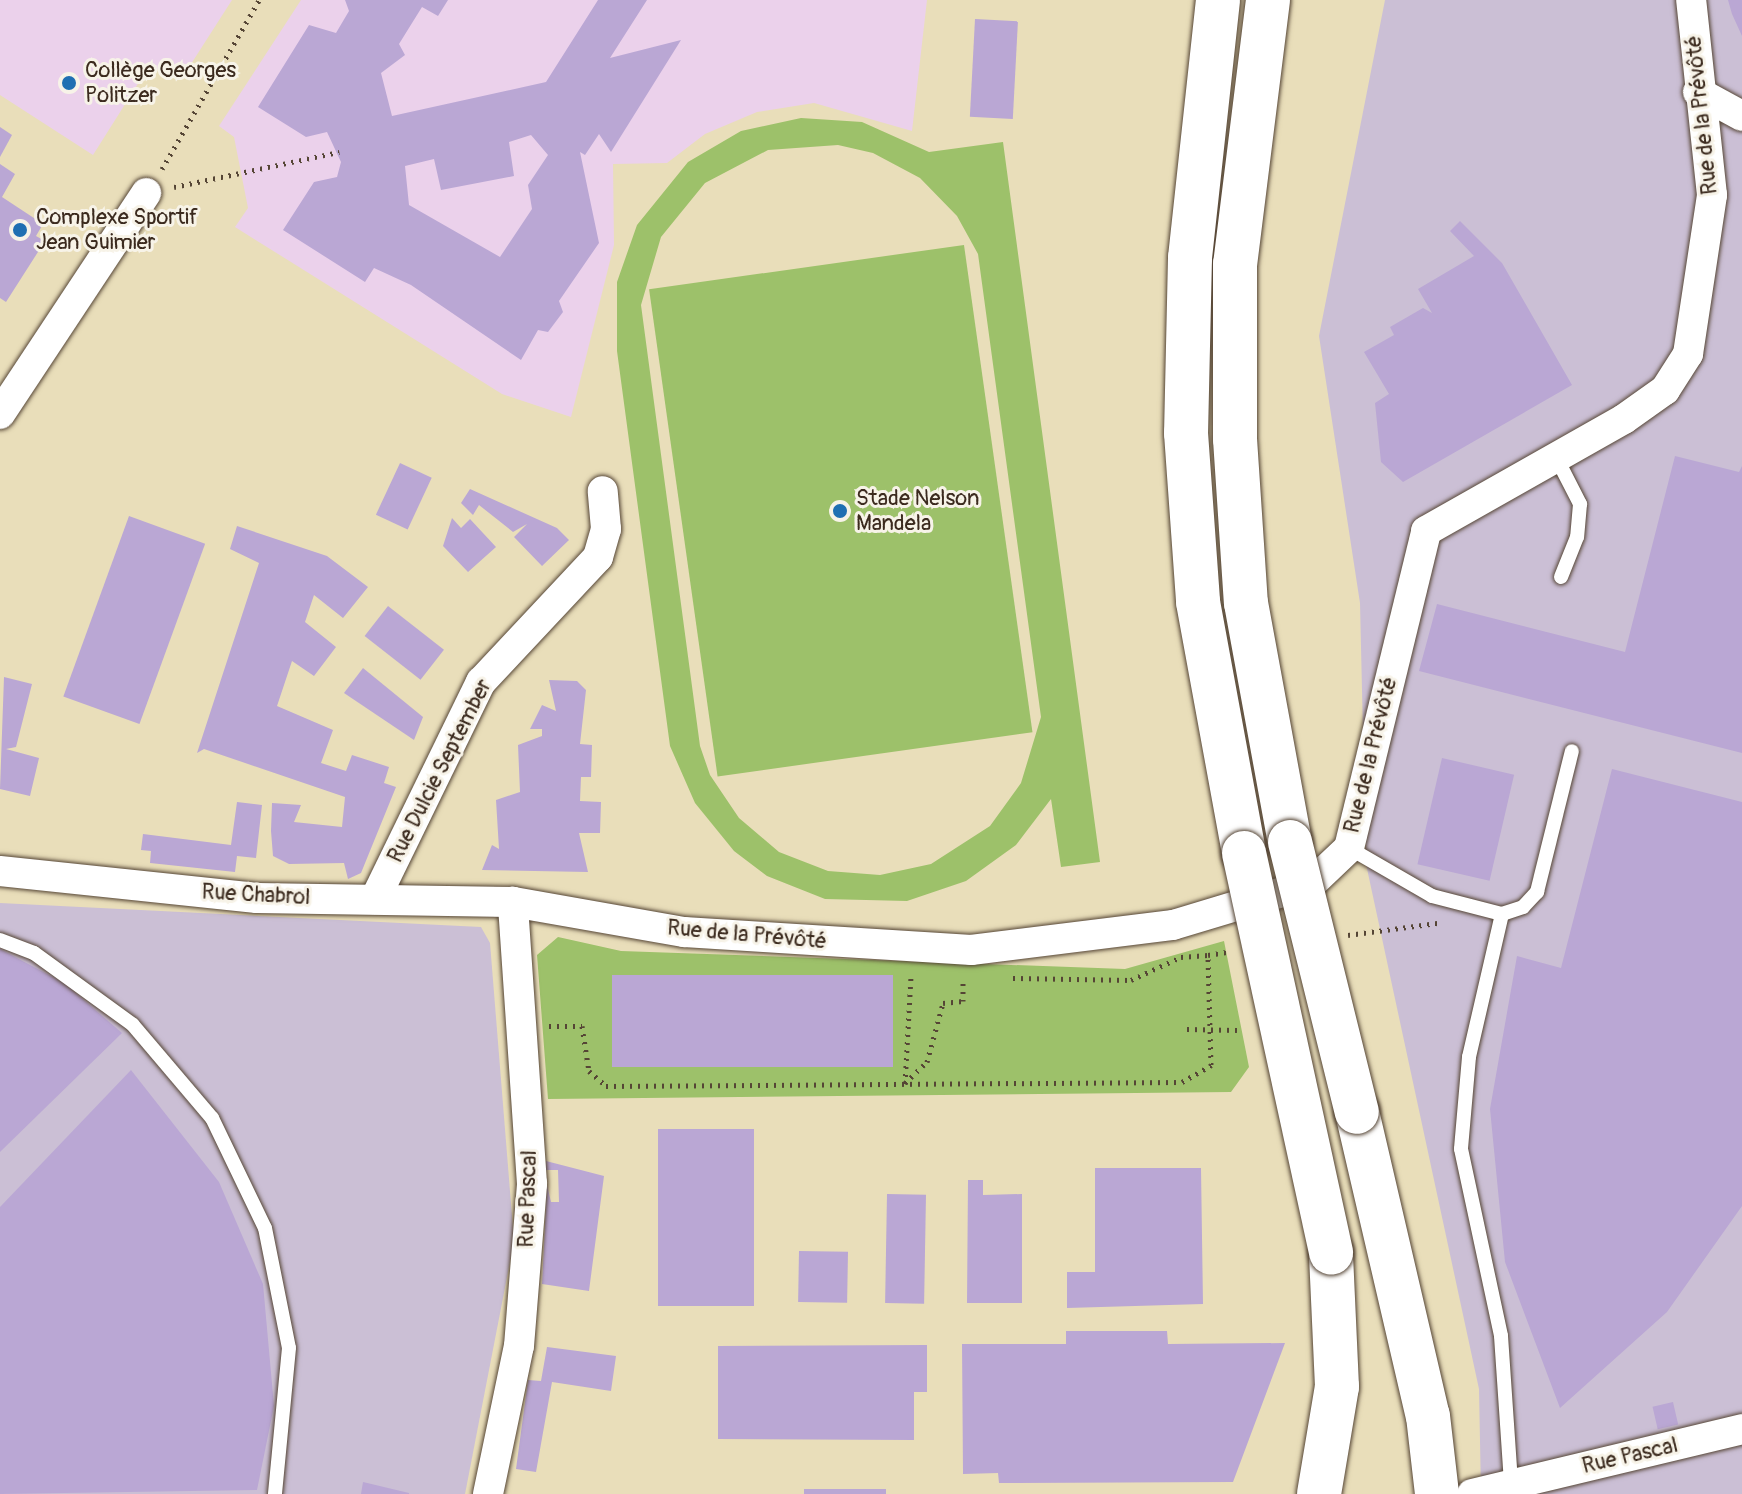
<!DOCTYPE html>
<meta charset="utf-8">
<style>
body{margin:0}
#map{position:relative;width:1742px;height:1494px;overflow:hidden;background:#e9deba;font-family:Pangolin,sans-serif}
div>[style]{position:absolute}
.built>*{inset:0;background:#ebd1eb}
.industrial>*{inset:0;background:#cbbfd5}
.green>*{inset:0;background:#9dc16a;transform-origin:0 0}
.building>*{inset:0;background:#baa7d4;transform-origin:0 0}
.path>*{height:5px;margin-top:-2.5px;transform-origin:0;background:repeating-linear-gradient(90deg,#554535 0 2px,transparent 0 8px)}
.roads{filter:drop-shadow(0 0 2px #554535) drop-shadow(0 0 2px #554535)}
.lane>*{height:14px;margin:-7px;padding:0 7px;transform-origin:7px;border-radius:7px;background:#fff}
.street>*{height:30px;margin:-15px;padding:0 15px;transform-origin:15px;border-radius:15px;background:#fff}
.highway>*{height:44px;margin:-22px;padding:0 22px;transform-origin:22px;border-radius:22px;background:#fff}
.bridges{filter:drop-shadow(0 0 2px #554535) drop-shadow(0 0 2px #554535)}
.highway-bridge>*{height:44px;margin:-22px;padding:0 22px;transform-origin:22px;border-radius:22px;background:#fff}
.dots>*{width:22px;height:22px;translate:-50% -50%;box-sizing:border-box;border:4px solid #f7f3e8;border-radius:50%}
span{translate:-50% -50%;white-space:nowrap;text-align:center;line-height:1.15;-webkit-text-stroke:6px #f7f3e8;paint-order:stroke}
.poi-label{font-size:22px;color:#3b2a1e}
.left{translate:0 -50%;text-align:left}
.street-label{font-size:22px;color:#3b2a1e}
</style>
<div id="map">
<div class="built">
<div style="clip-path:polygon(0 0,232px 0,191px 64px,146px 71px,93px 155px,0 95px)"></div>
<div style="clip-path:polygon(301px 0,927px 0,912px 131px,814px 103px,757px 112px,705px 134px,667px 163px,613px 164px,614px 245px,571px 417px,502px 394px,235px 227px,248px 208px,234px 137px,219px 126px)"></div>
</div>
<div class="industrial">
<div style="clip-path:polygon(1385px 0,1742px 0,1742px 1494px,1481px 1494px,1479px 1389px,1366px 864px,1360px 603px,1319px 336px)"></div>
<div style="clip-path:polygon(0 903px,481px 927px,490px 943px,514px 1241px,465px 1494px,0 1494px)"></div>
</div>
<div class="green">
<div style="clip-path:polygon(evenodd,801px 118px,862px 122px,929px 152px,1003px 142px,1100px 862px,1061px 867px,1051px 799px,1016px 845px,966px 881px,907px 901px,825px 899px,767px 876px,734px 851px,695px 803px,670px 746px,617px 351px,617px 282px,637px 225px,688px 162px,741px 131px,801px 118px,838px 145px,873px 153px,920px 178px,957px 216px,978px 254px,1041px 717px,1021px 783px,990px 826px,931px 864px,880px 875px,828px 871px,779px 852px,739px 818px,710px 775px,700px 746px,641px 305px,661px 237px,705px 183px,768px 150px,838px 145px)"></div>
<div style="left:964px;top:245px;width:492px;height:318px;rotate:82deg"></div>
<div style="clip-path:polygon(558px 937px,621px 951px,1125px 969px,1224px 941px,1249px 1067px,1231px 1092px,548px 1099px,537px 955px)"></div>
</div>
<div class="building">
<div style="clip-path:polygon(evenodd,345px 0,448px 0,438px 16px,422px 7px,399px 44px,405px 55px,381px 73px,392px 116px,546px 82px,598px 0,647px 0,610px 58px,681px 40px,611px 152px,599px 134px,585px 155px,580px 152px,599px 243px,559px 301px,563px 312px,548px 332px,538px 330px,521px 360px,411px 285px,374px 268px,365px 282px,283px 230px,314px 182px,337px 177px,341px 162px,327px 132px,306px 137px,258px 107px,309px 25px,336px 33px,349px 11px,345px 0,531px 135px,548px 155px,528px 185px,532px 209px,500px 257px,409px 205px,405px 166px,434px 159px,441px 190px,514px 176px,509px 142px,531px 135px)"></div>
<div style="clip-path:polygon(1728px 0,1742px 0,1742px 36px,1732px 14px)"></div>
<div style="left:975px;top:19px;width:43px;height:98px;rotate:3deg"></div>
<div style="clip-path:polygon(0 127px,12px 135px,0 157px)"></div>
<div style="clip-path:polygon(0 164px,15px 174px,2px 197px,43px 224px,36px 236px,45px 241px,6px 302px,0 298px)"></div>
<div style="clip-path:polygon(1460px 221px,1502px 263px,1572px 385px,1403px 482px,1381px 462px,1375px 403px,1389px 394px,1364px 352px,1394px 335px,1390px 327px,1423px 308px,1432px 313px,1418px 289px,1474px 256px,1450px 231px)"></div>
<div style="clip-path:polygon(1675px 456px,1739px 472px,1742px 466px,1742px 753px,1419px 671px,1437px 604px,1625px 652px)"></div>
<div style="left:400px;top:463px;width:35px;height:57px;rotate:25deg"></div>
<div style="clip-path:polygon(470px 489px,557px 528px,569px 540px,542px 566px,514px 537px,527px 524px,513px 532px,479px 505px,473px 515px,461px 503px)"></div>
<div style="left:129px;top:516px;width:81px;height:192px;rotate:20deg"></div>
<div style="clip-path:polygon(452px 518px,461px 528px,470px 519px,496px 547px,468px 572px,443px 546px)"></div>
<div style="clip-path:polygon(237px 526px,327px 556px,368px 587px,343px 618px,314px 595px,305px 622px,336px 647px,314px 676px,292px 661px,277px 706px,333px 730px,321px 763px,346px 771px,352px 755px,389px 767px,384px 783px,396px 787px,361px 873px,348px 879px,344px 863px,289px 864px,273px 856px,271px 831px,272px 803px,301px 805px,294px 822px,342px 827px,345px 797px,204px 749px,197px 753px,259px 563px,230px 549px)"></div>
<div style="left:388px;top:606px;width:71px;height:38px;rotate:38deg"></div>
<div style="clip-path:polygon(363px 668px,423px 717px,414px 740px,344px 693px)"></div>
<div style="clip-path:polygon(4px 677px,32px 684px,16px 747px,6px 749px,39px 758px,30px 796px,0 789px)"></div>
<div style="clip-path:polygon(549px 680px,577px 681px,586px 690px,580px 744px,592px 745px,591px 777px,581px 777px,580px 801px,601px 802px,600px 833px,579px 833px,588px 872px,482px 870px,492px 845px,499px 849px,496px 800px,520px 792px,518px 745px,542px 736px,542px 729px,530px 729px,542px 705px,556px 711px)"></div>
<div style="left:1442px;top:758px;width:74px;height:109px;rotate:13deg"></div>
<div style="clip-path:polygon(1612px 769px,1742px 802px,1742px 1206px,1667px 1312px,1560px 1408px,1505px 1262px,1490px 1109px,1517px 956px,1561px 968px)"></div>
<div style="clip-path:polygon(237px 802px,262px 805px,256px 858px,237px 856px,235px 872px,150px 863px,151px 851px,141px 850px,143px 834px,231px 845px)"></div>
<div style="clip-path:polygon(0 949px,64px 983px,122px 1033px,0 1152px)"></div>
<div style="left:612px;top:975px;width:281px;height:92px"></div>
<div style="clip-path:polygon(131px 1070px,219px 1182px,263px 1284px,274px 1406px,257px 1490px,0 1494px,0 1207px)"></div>
<div style="left:658px;top:1129px;width:96px;height:177px"></div>
<div style="clip-path:polygon(546px 1161px,604px 1176px,589px 1291px,542px 1284px,547px 1185px,551px 1202px,559px 1202px,558px 1170px,546px 1170px)"></div>
<div style="clip-path:polygon(1095px 1168px,1201px 1168px,1203px 1304px,1067px 1308px,1067px 1272px,1095px 1272px)"></div>
<div style="clip-path:polygon(968px 1180px,983px 1180px,983px 1195px,1022px 1194px,1022px 1303px,967px 1303px)"></div>
<div style="left:887px;top:1194px;width:39px;height:109px;rotate:1deg"></div>
<div style="left:799px;top:1251px;width:49px;height:51px;rotate:1deg"></div>
<div style="clip-path:polygon(1066px 1331px,1167px 1331px,1168px 1344px,1285px 1343px,1233px 1482px,999px 1483px,998px 1473px,963px 1474px,962px 1344px,1066px 1344px)"></div>
<div style="clip-path:polygon(927px 1345px,927px 1392px,914px 1392px,914px 1440px,718px 1439px,718px 1346px)"></div>
<div style="clip-path:polygon(547px 1347px,616px 1356px,611px 1391px,552px 1382px,536px 1472px,516px 1469px,528px 1380px,541px 1381px)"></div>
<div style="left:1673px;top:1402px;width:23px;height:21px;rotate:77deg"></div>
<div style="clip-path:polygon(363px 1482px,409px 1493px,409px 1494px,361px 1494px)"></div>
<div style="left:804px;top:1489px;width:82px;height:5px"></div>
</div>
<div class="path">
<div style="left:162px;top:169px;width:195px;rotate:-60.1deg"></div>
<div style="left:174px;top:187px;width:169px;rotate:-12deg"></div>
<div style="left:1348px;top:935px;width:90px;rotate:-7.7deg"></div>
<div style="left:1013px;top:978px;width:118px;rotate:1deg"></div>
<div style="left:1131px;top:980px;width:55px;rotate:-24.7deg"></div>
<div style="left:1181px;top:957px;width:27px;rotate:-4deg"></div>
<div style="left:549px;top:1026px;width:33px"></div>
<div style="left:582px;top:1026px;width:46px;rotate:81.2deg"></div>
<div style="left:589px;top:1071px;width:23px;rotate:41deg"></div>
<div style="left:606px;top:1086px;width:576px;rotate:-0.4deg"></div>
<div style="left:1182px;top:1082px;width:34px;rotate:-30deg"></div>
<div style="left:1211px;top:1065px;width:110px;rotate:-91.6deg"></div>
<div style="left:1208px;top:955px;width:19px;rotate:-9deg"></div>
<div style="left:1187px;top:1029px;width:50px;rotate:1.1deg"></div>
<div style="left:905px;top:1083px;width:30px;rotate:-44deg"></div>
<div style="left:927px;top:1062px;width:61px;rotate:-74.8deg"></div>
<div style="left:943px;top:1003px;width:20px;rotate:-6deg"></div>
<div style="left:963px;top:1001px;width:23px;rotate:-90deg"></div>
<div style="left:905px;top:1084px;width:107px;rotate:-86.8deg"></div>
</div>
<div class="roads">
<div class="lane">
<div style="left:1556px;top:457px;width:53px;rotate:62.9deg"></div>
<div style="left:1580px;top:504px;width:33px;rotate:95deg"></div>
<div style="left:1577px;top:537px;width:43px;rotate:111.8deg"></div>
<div style="left:1349px;top:848px;width:96px;rotate:30deg"></div>
<div style="left:1432px;top:896px;width:72px;rotate:14.4deg"></div>
<div style="left:1502px;top:914px;width:22px;rotate:-18deg"></div>
<div style="left:1523px;top:907px;width:21px;rotate:-47deg"></div>
<div style="left:1537px;top:892px;width:145px;rotate:-76.1deg"></div>
<div style="left:1502px;top:914px;width:147px;rotate:103deg"></div>
<div style="left:1469px;top:1057px;width:92px;rotate:95deg"></div>
<div style="left:1461px;top:1149px;width:191px;rotate:77.9deg"></div>
<div style="left:1501px;top:1336px;width:148px;rotate:86.1deg"></div>
<div style="left:0;top:940px;width:36px;rotate:21deg"></div>
<div style="left:34px;top:953px;width:122px;rotate:36deg"></div>
<div style="left:133px;top:1025px;width:122px;rotate:49.7deg"></div>
<div style="left:212px;top:1118px;width:122px;rotate:64.3deg"></div>
<div style="left:265px;top:1228px;width:122px;rotate:78.7deg"></div>
<div style="left:289px;top:1348px;width:147px;rotate:95.5deg"></div>
</div>
<div class="street">
<div style="left:1698px;top:92px;width:50px;rotate:28.6deg"></div>
<div style="left:0;top:414px;width:265px;rotate:-56.5deg"></div>
<div style="left:0;top:871px;width:258px;rotate:6deg"></div>
<div style="left:257px;top:898px;width:256px;rotate:0.9deg"></div>
<div style="left:513px;top:902px;width:174px;rotate:10deg"></div>
<div style="left:684px;top:932px;width:288px;rotate:3.6deg"></div>
<div style="left:971px;top:950px;width:204px;rotate:-7.1deg"></div>
<div style="left:1173px;top:925px;width:145px;rotate:-16.8deg"></div>
<div style="left:1312px;top:883px;width:51px;rotate:-43.4deg"></div>
<div style="left:1349px;top:848px;width:326px;rotate:-76.3deg"></div>
<div style="left:1426px;top:531px;width:227px;rotate:-29.5deg"></div>
<div style="left:1624px;top:419px;width:50px;rotate:-35.3deg"></div>
<div style="left:1665px;top:390px;width:43px;rotate:-57.4deg"></div>
<div style="left:1688px;top:354px;width:161px;rotate:-81.4deg"></div>
<div style="left:1712px;top:195px;width:196px;rotate:-96.1deg"></div>
<div style="left:375px;top:899px;width:242px;rotate:-64deg"></div>
<div style="left:481px;top:682px;width:171px;rotate:-46.9deg"></div>
<div style="left:598px;top:557px;width:29px;rotate:-74deg"></div>
<div style="left:606px;top:529px;width:38px;rotate:-95deg"></div>
<div style="left:488px;top:1494px;width:151px;rotate:-78.2deg"></div>
<div style="left:519px;top:1346px;width:163px;rotate:-85.4deg"></div>
<div style="left:532px;top:1184px;width:283px;rotate:-93.9deg"></div>
<div style="left:1472px;top:1494px;width:278px;rotate:-13.5deg"></div>
</div>
<div class="highway">
<div style="left:1218px;top:0;width:260px;rotate:96.2deg"></div>
<div style="left:1190px;top:258px;width:175px;rotate:91.3deg"></div>
<div style="left:1186px;top:433px;width:169px;rotate:85.9deg"></div>
<div style="left:1198px;top:602px;width:255px;rotate:79.6deg"></div>
<div style="left:1268px;top:0;width:266px;rotate:97.1deg"></div>
<div style="left:1235px;top:264px;width:175px;rotate:90deg"></div>
<div style="left:1235px;top:439px;width:164px;rotate:86.2deg"></div>
<div style="left:1246px;top:603px;width:243px;rotate:79.6deg"></div>
<div style="left:1357px;top:1112px;width:312px;rotate:76.9deg"></div>
<div style="left:1428px;top:1416px;width:79px;rotate:83.4deg"></div>
<div style="left:1319px;top:1494px;width:109px;rotate:-80.5deg"></div>
<div style="left:1337px;top:1387px;width:134px;rotate:-92.6deg"></div>
</div>
</div>
<div class="bridges">
<div class="highway-bridge">
<div style="left:1290px;top:842px;width:278px;rotate:76.1deg"></div>
<div style="left:1244px;top:853px;width:409px;rotate:77.7deg"></div>
</div>
</div>
<div class="dots">
<div style="left:69px;top:83px;background:#1f6fb2"></div>
<div style="left:20px;top:230px;background:#1f6fb2"></div>
<div style="left:840px;top:511px;background:#1f6fb2"></div>
</div>
<div class="poi-label">
<span class="left" style="left:85px;top:83px">Collège Georges<br>Politzer</span>
<span class="left" style="left:36px;top:230px">Complexe Sportif<br>Jean Guimier</span>
<span class="left" style="left:856px;top:511px">Stade Nelson<br>Mandela</span>
</div>
<div class="street-label">
<span style="left:1702px;top:115px;rotate:-96deg">Rue de la Prévôté</span>
<span style="left:1371px;top:755px;rotate:-76deg">Rue de la Prévôté</span>
<span style="left:440px;top:771px;rotate:-63deg">Rue Dulcie September</span>
<span style="left:256px;top:895px;rotate:3deg">Rue Chabrol</span>
<span style="left:747px;top:935px;rotate:5deg">Rue de la Prévôté</span>
<span style="left:528px;top:1199px;rotate:-88deg">Rue Pascal</span>
<span style="left:1630px;top:1456px;rotate:-13deg">Rue Pascal</span>
</div>
</div>
